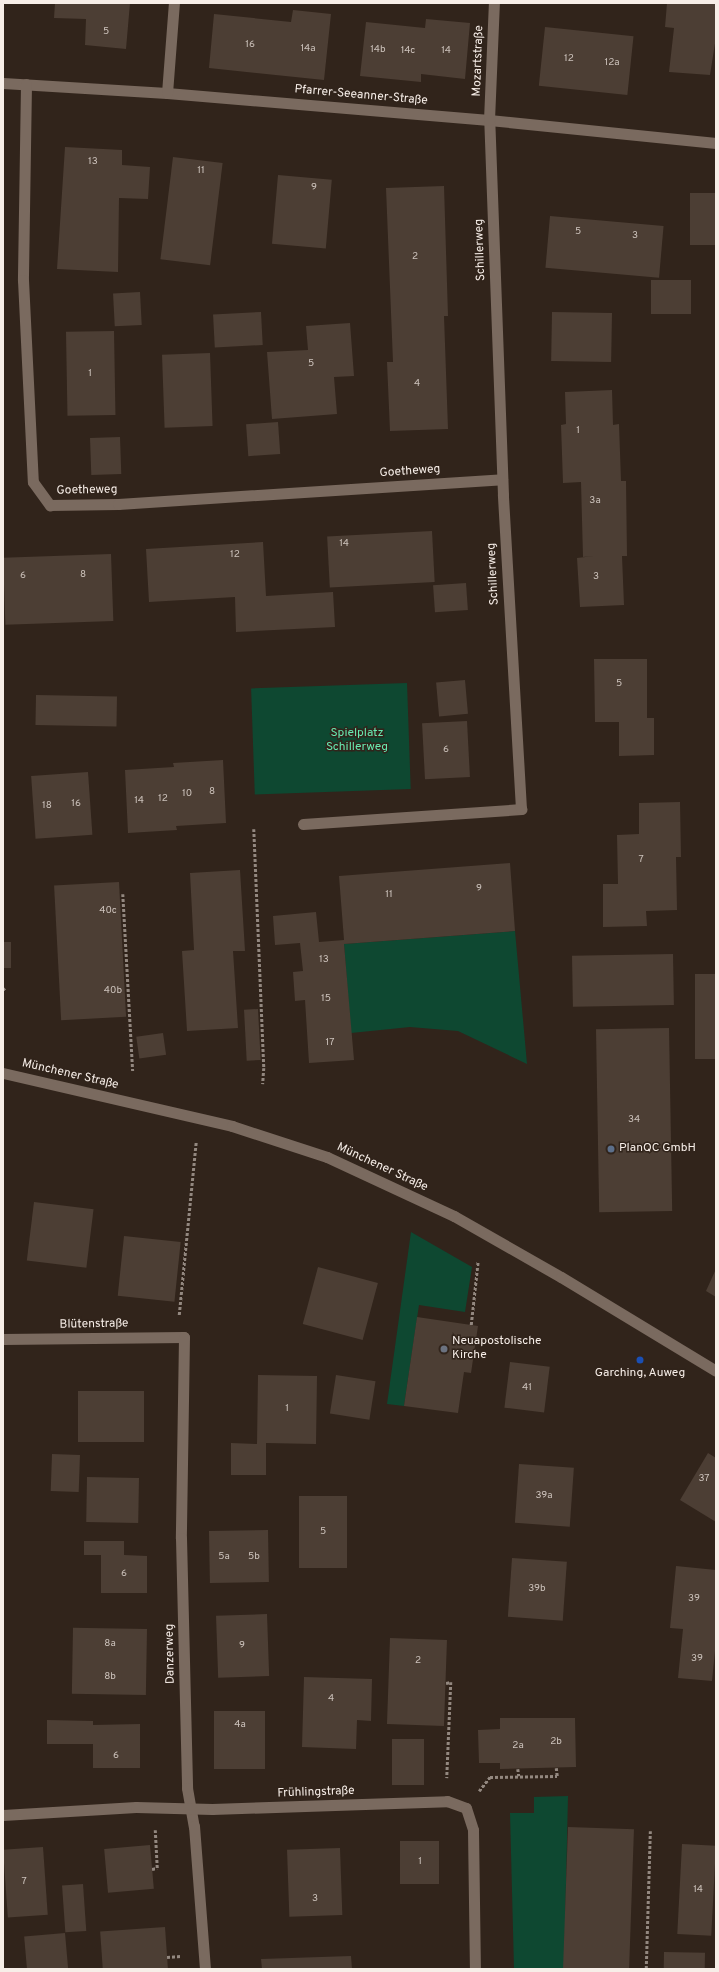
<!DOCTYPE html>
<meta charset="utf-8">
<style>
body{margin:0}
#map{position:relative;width:719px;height:1972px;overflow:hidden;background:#31241b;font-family:Overpass,sans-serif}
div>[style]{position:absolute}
.green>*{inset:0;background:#0e4831;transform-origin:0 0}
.building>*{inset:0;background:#4c3e34;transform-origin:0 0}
.path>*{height:2.5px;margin-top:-1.25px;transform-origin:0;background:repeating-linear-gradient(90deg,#938880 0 3px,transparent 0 5px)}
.minor>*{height:11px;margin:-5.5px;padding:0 5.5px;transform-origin:5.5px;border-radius:5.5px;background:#7a6a5f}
.tertiary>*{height:11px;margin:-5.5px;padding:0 5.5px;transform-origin:5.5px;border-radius:5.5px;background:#7a6a5f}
.dots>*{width:11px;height:11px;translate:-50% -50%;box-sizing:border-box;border:2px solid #31241b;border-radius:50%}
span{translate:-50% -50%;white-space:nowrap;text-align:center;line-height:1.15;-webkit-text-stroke:3px #31241b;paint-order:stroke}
.number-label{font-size:10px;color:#ccc2bb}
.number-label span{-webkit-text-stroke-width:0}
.street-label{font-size:12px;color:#f7eee8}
.park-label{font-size:12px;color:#67eab1}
.poi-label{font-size:12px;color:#f7eee8}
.left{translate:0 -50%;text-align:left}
.frame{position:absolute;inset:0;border:4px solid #f7eee8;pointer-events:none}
</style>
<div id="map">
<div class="green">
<div style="left:407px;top:683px;width:106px;height:156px;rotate:88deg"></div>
<div style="clip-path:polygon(515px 931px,527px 1064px,458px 1031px,410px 1027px,351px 1033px,344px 944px)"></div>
<div style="clip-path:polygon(411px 1232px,472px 1267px,465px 1312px,419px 1305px,404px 1406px,387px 1404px)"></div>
<div style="clip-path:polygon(568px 1796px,564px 1969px,514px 1969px,510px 1813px,534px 1813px,534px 1797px)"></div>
</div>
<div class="building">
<div style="clip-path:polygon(55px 3px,130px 3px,126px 49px,85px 45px,86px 19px,54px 18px)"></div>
<div style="clip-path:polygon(667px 3px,716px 3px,716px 37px,710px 75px,669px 72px,674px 28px,665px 27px)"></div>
<div style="clip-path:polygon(293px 10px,331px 14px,324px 80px,209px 68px,214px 14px,291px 22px)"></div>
<div style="clip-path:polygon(426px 19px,470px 23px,465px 79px,421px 74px,421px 82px,360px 76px,366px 22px,425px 28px)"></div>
<div style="left:545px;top:27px;width:89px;height:59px;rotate:6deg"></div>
<div style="clip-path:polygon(65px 147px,122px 150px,122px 165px,150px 167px,148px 199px,119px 198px,118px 272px,57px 269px)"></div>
<div style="left:173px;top:157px;width:50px;height:103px;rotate:7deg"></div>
<div style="left:278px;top:175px;width:54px;height:69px;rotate:5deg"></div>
<div style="clip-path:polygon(444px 186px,448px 316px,444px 316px,448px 429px,390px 431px,387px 362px,393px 362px,386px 188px)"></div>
<div style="left:690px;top:193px;width:26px;height:52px"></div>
<div style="left:550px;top:216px;width:114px;height:52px;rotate:5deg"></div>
<div style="left:651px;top:280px;width:40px;height:34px"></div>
<div style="left:140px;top:292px;width:33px;height:27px;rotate:87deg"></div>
<div style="left:261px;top:312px;width:33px;height:48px;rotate:87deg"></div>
<div style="left:552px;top:312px;width:60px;height:49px;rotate:1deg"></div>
<div style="clip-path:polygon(350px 323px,354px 376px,334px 377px,337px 414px,272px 419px,267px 352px,308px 350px,306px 326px)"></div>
<div style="left:114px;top:331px;width:84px;height:48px;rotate:89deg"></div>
<div style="left:210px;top:353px;width:73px;height:48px;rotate:88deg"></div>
<div style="clip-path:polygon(612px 390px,613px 425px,619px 424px,621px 481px,626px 481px,627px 556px,622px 556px,624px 605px,580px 607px,577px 558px,594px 556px,583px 557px,581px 482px,563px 483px,561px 425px,566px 424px,565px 392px)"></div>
<div style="left:278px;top:422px;width:32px;height:32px;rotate:86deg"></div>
<div style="left:120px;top:437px;width:37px;height:30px;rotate:88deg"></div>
<div style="left:432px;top:531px;width:51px;height:105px;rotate:87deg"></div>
<div style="clip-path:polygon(263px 542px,266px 596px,333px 592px,335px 627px,236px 632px,235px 597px,149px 602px,146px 549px)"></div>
<div style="left:111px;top:554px;width:67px;height:108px;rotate:88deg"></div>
<div style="left:466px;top:583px;width:27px;height:33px;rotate:86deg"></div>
<div style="clip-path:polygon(594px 659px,647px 659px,647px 718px,654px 718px,654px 755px,619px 756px,619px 722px,595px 722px)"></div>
<div style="left:465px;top:680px;width:34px;height:29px;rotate:85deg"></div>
<div style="left:36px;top:695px;width:81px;height:30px;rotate:1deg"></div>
<div style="left:467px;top:721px;width:56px;height:45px;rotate:87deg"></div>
<div style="clip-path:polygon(223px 760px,226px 823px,176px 826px,177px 830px,128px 833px,125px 770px,174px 767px,173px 763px)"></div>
<div style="left:88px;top:772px;width:63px;height:57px;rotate:86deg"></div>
<div style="clip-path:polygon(680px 802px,681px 857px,676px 857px,677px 910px,646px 911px,647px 926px,603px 927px,603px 884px,618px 884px,617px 835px,639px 834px,639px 803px)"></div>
<div style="clip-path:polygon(510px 863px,515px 931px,344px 944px,354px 1060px,309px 1063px,305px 1000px,295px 1001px,293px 972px,303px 971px,300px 943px,275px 945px,273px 916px,316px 912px,319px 942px,344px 940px,339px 876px)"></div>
<div style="clip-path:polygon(240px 870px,245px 951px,233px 951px,238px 1028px,187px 1031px,182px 951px,194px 950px,190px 873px)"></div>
<div style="left:119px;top:882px;width:135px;height:65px;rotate:87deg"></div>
<div style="left:3px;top:942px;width:8px;height:26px"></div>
<div style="left:673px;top:954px;width:51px;height:101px;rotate:89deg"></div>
<div style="left:716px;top:974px;width:85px;height:21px;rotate:90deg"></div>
<div style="left:258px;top:1009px;width:51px;height:14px;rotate:87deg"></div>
<div style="left:669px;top:1028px;width:183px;height:73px;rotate:89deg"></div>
<div style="left:163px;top:1033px;width:22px;height:27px;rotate:82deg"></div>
<div style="left:34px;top:1202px;width:60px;height:59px;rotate:7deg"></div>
<div style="left:124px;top:1236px;width:57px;height:60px;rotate:6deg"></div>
<div style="left:318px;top:1267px;width:62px;height:59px;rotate:15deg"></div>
<div style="clip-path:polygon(716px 1269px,716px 1297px,706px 1291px)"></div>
<div style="clip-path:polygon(417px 1317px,478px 1326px,471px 1373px,464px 1372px,458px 1413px,404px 1406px)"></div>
<div style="left:510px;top:1362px;width:40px;height:46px;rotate:7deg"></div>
<div style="clip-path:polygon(258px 1375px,317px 1376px,316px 1444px,266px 1443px,266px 1475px,231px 1475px,231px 1443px,257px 1444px)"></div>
<div style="left:336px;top:1375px;width:40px;height:39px;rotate:9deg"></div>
<div style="left:144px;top:1391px;width:51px;height:66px;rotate:90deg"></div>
<div style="clip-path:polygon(708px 1453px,716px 1458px,716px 1522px,680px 1500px)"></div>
<div style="left:52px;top:1454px;width:28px;height:37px;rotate:2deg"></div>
<div style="left:519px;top:1464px;width:55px;height:59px;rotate:4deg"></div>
<div style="left:87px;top:1477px;width:52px;height:45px;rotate:1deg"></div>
<div style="left:347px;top:1496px;width:72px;height:48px;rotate:90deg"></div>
<div style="left:268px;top:1530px;width:52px;height:59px;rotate:89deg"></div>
<div style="clip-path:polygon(84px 1541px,124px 1541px,124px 1555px,147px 1556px,147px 1593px,101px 1593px,101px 1555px,84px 1555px)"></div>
<div style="left:512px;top:1558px;width:55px;height:59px;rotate:4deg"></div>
<div style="clip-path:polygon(676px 1566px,716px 1570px,716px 1641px,712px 1681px,678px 1678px,683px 1629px,670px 1628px)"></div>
<div style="left:267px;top:1614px;width:62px;height:51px;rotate:88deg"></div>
<div style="left:147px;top:1629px;width:66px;height:74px;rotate:91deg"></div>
<div style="left:390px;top:1638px;width:57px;height:86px;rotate:2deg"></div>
<div style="clip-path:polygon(304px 1677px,372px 1679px,371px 1721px,357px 1720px,356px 1749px,302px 1747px)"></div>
<div style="left:214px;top:1711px;width:51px;height:58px"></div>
<div style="clip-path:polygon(500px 1718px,575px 1718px,576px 1767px,500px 1769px,500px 1763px,479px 1763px,478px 1730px,500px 1729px)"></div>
<div style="clip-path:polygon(47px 1720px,93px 1721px,93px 1725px,140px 1724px,140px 1768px,93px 1768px,93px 1744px,47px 1744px)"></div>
<div style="left:392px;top:1739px;width:32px;height:46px"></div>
<div style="left:568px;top:1827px;width:66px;height:142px;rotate:2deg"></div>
<div style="left:400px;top:1841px;width:39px;height:43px"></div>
<div style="left:682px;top:1844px;width:34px;height:90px;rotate:3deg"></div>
<div style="left:150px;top:1845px;width:44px;height:46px;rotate:85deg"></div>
<div style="left:43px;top:1847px;width:68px;height:40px;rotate:86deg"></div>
<div style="left:340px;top:1848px;width:67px;height:53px;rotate:88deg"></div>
<div style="left:83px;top:1884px;width:47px;height:21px;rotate:86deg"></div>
<div style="left:165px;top:1927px;width:42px;height:65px;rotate:86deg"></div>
<div style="left:65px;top:1933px;width:36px;height:41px;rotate:85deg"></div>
<div style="left:664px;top:1952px;width:41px;height:17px;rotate:1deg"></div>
<div style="clip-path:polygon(351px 1956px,352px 1969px,262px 1969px,261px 1959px)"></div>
</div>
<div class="path">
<div style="left:254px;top:829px;width:239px;rotate:87.6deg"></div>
<div style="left:264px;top:1068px;width:16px;rotate:94deg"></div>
<div style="left:123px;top:894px;width:177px;rotate:86.8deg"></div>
<div style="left:3px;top:988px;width:3px;rotate:45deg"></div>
<div style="left:179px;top:1315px;width:174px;rotate:-84.4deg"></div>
<div style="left:471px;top:1325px;width:64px;rotate:-83.8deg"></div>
<div style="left:640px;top:1360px;width:4px;rotate:-34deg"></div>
<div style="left:446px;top:1683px;width:5px;rotate:-11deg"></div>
<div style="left:451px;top:1682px;width:96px;rotate:92.4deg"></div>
<div style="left:518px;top:1769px;width:7px;rotate:82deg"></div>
<div style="left:479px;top:1791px;width:18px;rotate:-52deg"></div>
<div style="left:490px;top:1777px;width:67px;rotate:-0.9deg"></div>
<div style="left:557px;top:1776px;width:8px;rotate:-97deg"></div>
<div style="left:152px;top:1869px;width:5px;rotate:-11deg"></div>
<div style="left:157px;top:1868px;width:38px;rotate:-93deg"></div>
<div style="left:167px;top:1957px;width:14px;rotate:-4deg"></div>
<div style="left:646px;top:1969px;width:138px;rotate:-88.3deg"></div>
</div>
<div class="minor">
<div style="left:3px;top:83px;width:164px;rotate:3.5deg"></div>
<div style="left:167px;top:93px;width:323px;rotate:4.8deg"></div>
<div style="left:489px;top:120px;width:228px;rotate:5.8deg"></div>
<div style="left:26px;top:84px;width:196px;rotate:90.9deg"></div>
<div style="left:23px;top:280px;width:202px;rotate:87.2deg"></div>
<div style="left:33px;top:482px;width:29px;rotate:54deg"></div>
<div style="left:50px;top:505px;width:68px;rotate:-0.8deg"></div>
<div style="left:118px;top:504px;width:385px;rotate:-3.7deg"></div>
<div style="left:167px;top:93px;width:90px;rotate:-85.6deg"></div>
<div style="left:303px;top:824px;width:219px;rotate:-3.9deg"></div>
<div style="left:521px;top:809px;width:315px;rotate:-93.3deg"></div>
<div style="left:503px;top:495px;width:375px;rotate:-92.1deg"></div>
<div style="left:489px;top:120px;width:117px;rotate:-87.6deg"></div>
<div style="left:3px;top:1339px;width:181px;rotate:-0.6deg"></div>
<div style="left:184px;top:1337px;width:201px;rotate:90.9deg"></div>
<div style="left:181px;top:1538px;width:250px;rotate:88.6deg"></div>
<div style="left:187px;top:1788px;width:39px;rotate:80deg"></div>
<div style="left:194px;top:1826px;width:143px;rotate:85.6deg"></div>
<div style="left:3px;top:1815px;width:133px;rotate:-3.4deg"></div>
<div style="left:136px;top:1807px;width:76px;rotate:1.5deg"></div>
<div style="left:212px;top:1809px;width:235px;rotate:-1.9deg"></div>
<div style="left:447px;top:1801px;width:20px;rotate:20deg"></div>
<div style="left:466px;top:1808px;width:23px;rotate:72deg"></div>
<div style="left:473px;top:1830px;width:139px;rotate:89.2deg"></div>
</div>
<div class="tertiary">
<div style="left:3px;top:1073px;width:235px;rotate:13deg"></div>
<div style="left:232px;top:1126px;width:100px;rotate:18.1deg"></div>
<div style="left:327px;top:1157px;width:140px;rotate:24.9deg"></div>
<div style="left:454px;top:1216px;width:123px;rotate:29.7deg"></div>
<div style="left:561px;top:1277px;width:181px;rotate:31.2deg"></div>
</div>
<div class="dots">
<div style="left:611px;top:1149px;background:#5c6f8a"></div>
<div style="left:444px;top:1349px;background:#6b7280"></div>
<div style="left:640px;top:1360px;background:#1a4fb4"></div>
</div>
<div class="number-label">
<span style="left:106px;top:32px">5</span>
<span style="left:250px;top:45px">16</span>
<span style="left:308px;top:49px">14a</span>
<span style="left:378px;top:50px">14b</span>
<span style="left:408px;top:51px">14c</span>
<span style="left:446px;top:51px">14</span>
<span style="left:569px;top:59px">12</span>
<span style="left:612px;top:63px">12a</span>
<span style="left:93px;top:162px">13</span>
<span style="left:201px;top:171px">11</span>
<span style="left:314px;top:188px">9</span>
<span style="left:578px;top:232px">5</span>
<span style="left:635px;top:236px">3</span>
<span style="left:415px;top:257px">2</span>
<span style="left:311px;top:364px">5</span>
<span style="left:90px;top:374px">1</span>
<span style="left:417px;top:384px">4</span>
<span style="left:578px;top:431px">1</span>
<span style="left:595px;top:501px">3a</span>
<span style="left:344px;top:544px">14</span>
<span style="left:235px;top:555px">12</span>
<span style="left:83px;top:575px">8</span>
<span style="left:23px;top:576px">6</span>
<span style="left:596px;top:577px">3</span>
<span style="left:619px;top:684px">5</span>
<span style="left:446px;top:750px">6</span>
<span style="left:212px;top:792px">8</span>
<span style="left:187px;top:794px">10</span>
<span style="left:163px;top:799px">12</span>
<span style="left:139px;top:801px">14</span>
<span style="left:76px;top:804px">16</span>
<span style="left:47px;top:806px">18</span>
<span style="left:641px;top:860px">7</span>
<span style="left:479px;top:889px">9</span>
<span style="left:389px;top:895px">11</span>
<span style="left:108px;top:911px">40c</span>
<span style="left:324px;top:960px">13</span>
<span style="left:113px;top:991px">40b</span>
<span style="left:326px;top:999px">15</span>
<span style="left:330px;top:1043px">17</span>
<span style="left:634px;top:1120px">34</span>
<span style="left:527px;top:1388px">41</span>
<span style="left:287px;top:1409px">1</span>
<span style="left:704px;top:1479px">37</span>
<span style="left:544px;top:1496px">39a</span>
<span style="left:323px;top:1532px">5</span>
<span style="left:224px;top:1557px">5a</span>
<span style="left:254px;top:1557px">5b</span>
<span style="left:124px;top:1574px">6</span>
<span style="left:537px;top:1589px">39b</span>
<span style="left:694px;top:1599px">39</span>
<span style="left:110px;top:1644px">8a</span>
<span style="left:242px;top:1646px">9</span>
<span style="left:697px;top:1659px">39</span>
<span style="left:418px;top:1661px">2</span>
<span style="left:110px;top:1677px">8b</span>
<span style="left:331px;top:1699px">4</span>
<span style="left:240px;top:1725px">4a</span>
<span style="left:556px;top:1742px">2b</span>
<span style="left:518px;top:1746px">2a</span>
<span style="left:116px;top:1756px">6</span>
<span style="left:420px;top:1862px">1</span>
<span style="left:24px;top:1882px">7</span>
<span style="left:698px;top:1890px">14</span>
<span style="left:315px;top:1899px">3</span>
</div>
<div class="street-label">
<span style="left:479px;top:61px;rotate:-88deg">Mozartstraße</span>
<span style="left:361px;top:96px;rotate:5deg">Pfarrer-Seeanner-Straße</span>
<span style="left:481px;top:250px;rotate:-92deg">Schillerweg</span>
<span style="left:410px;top:472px;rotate:-4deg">Goetheweg</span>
<span style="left:87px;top:491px;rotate:-1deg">Goetheweg</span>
<span style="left:494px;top:574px;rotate:-93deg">Schillerweg</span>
<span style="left:70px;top:1075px;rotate:13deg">Münchener Straße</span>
<span style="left:382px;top:1168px;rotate:25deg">Münchener Straße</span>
<span style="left:94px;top:1325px;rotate:-1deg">Blütenstraße</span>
<span style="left:171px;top:1654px;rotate:-91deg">Danzerweg</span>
<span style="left:316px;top:1793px;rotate:-2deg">Frühlingstraße</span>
</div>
<div class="park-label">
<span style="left:357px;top:741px">Spielplatz<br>Schillerweg</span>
</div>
<div class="poi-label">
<span class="left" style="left:619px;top:1149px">PlanQC GmbH</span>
<span class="left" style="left:452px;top:1349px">Neuapostolische<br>Kirche</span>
<span style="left:640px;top:1374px">Garching, Auweg</span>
</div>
<div class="frame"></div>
</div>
